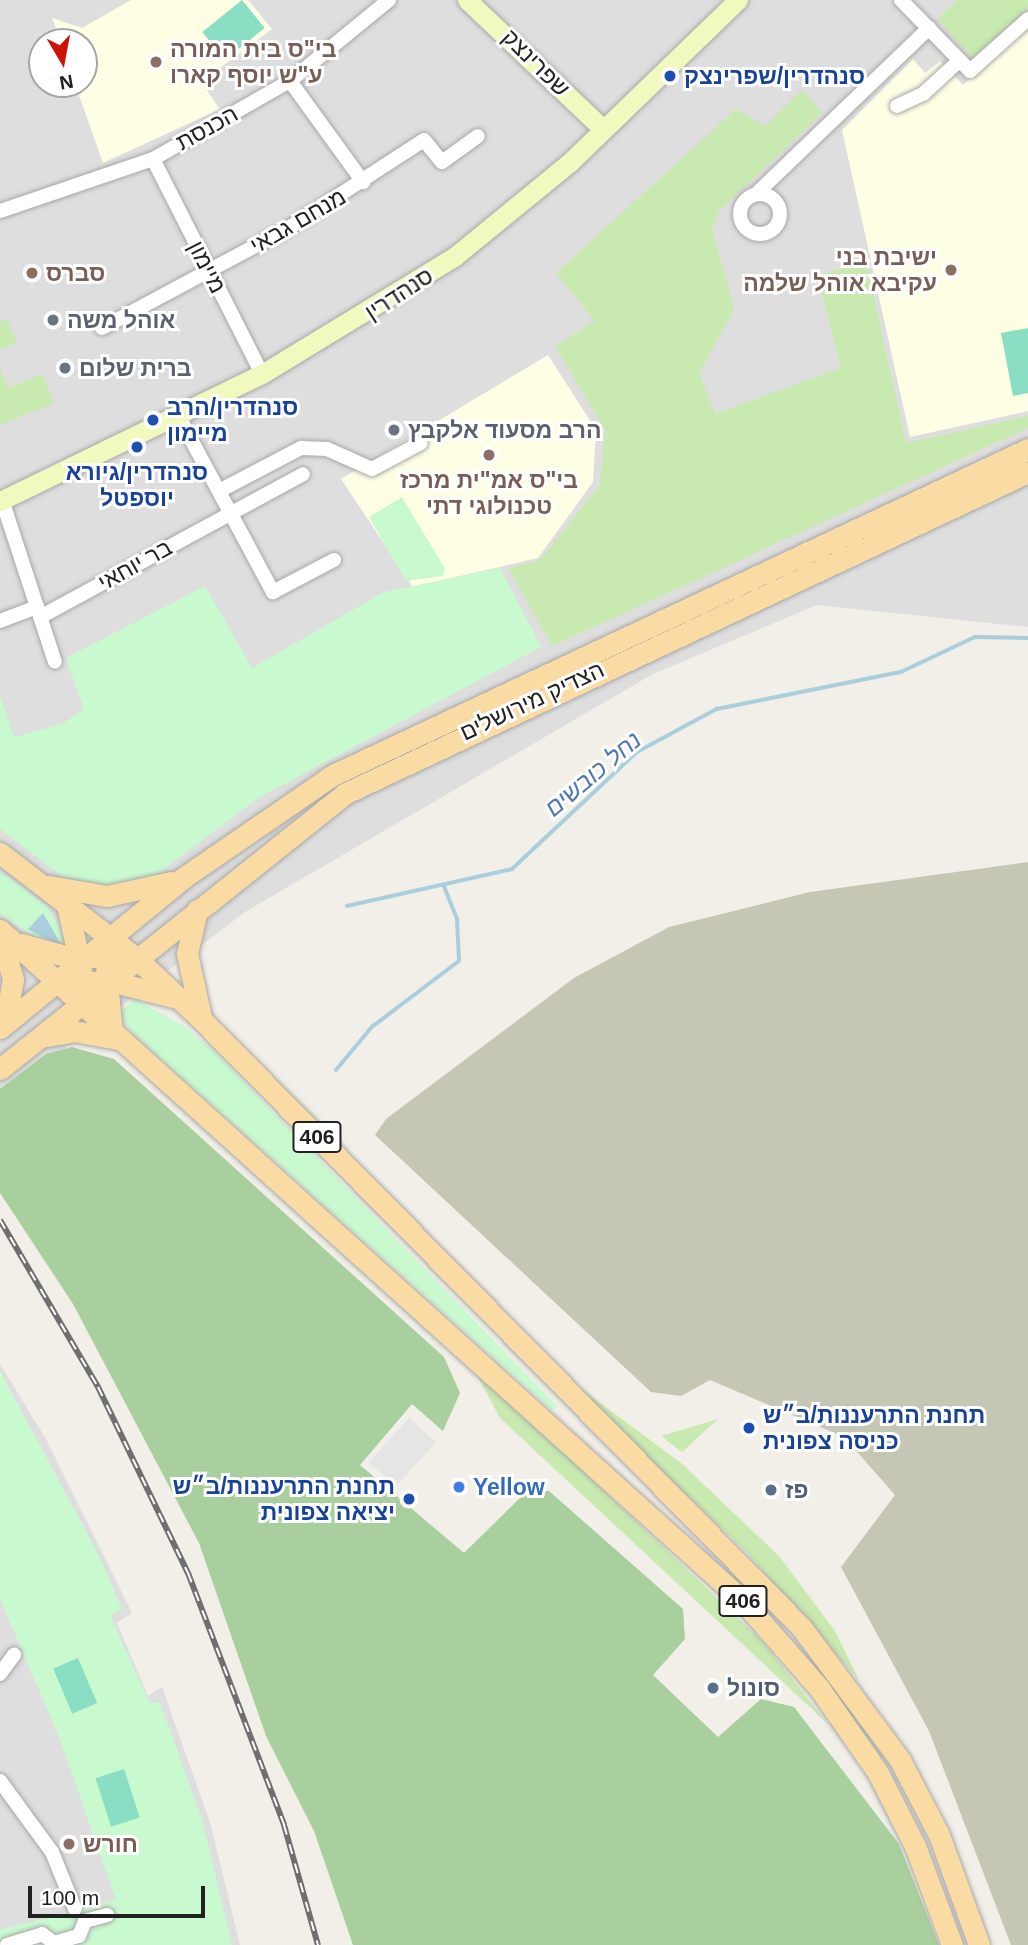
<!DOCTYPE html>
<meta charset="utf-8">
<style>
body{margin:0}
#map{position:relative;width:1028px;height:1945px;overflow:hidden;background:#f1efe8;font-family:Arial,Heebo,sans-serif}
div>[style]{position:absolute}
.residential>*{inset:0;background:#dfdede}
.education>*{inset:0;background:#fdfee4}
.construction>*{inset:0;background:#c5c6b4}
.grass>*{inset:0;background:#c8e9b0}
.forest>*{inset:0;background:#a9cf9e}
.park>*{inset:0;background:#c8f9cf}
.pitch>*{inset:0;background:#89dec3;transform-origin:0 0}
.parking>*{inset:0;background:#e5e5e5;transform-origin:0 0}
.water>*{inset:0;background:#aacedd}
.stream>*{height:3.5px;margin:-1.75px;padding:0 1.75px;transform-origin:1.75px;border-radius:1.75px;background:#aacedd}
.roads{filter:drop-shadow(0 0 2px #a8a8a8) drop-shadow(0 0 2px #a8a8a8)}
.street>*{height:14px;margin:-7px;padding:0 7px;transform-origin:7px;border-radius:7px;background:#fff}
.street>.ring{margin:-7px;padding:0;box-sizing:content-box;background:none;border:14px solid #fff;border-radius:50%}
.secondary>*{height:19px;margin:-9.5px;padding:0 9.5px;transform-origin:9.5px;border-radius:9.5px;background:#f2f9bf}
.primary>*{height:21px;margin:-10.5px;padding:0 10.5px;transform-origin:10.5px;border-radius:10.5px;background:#fadba4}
.rail>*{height:6px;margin-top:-3px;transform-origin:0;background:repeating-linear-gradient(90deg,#fff 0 10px,#6f6f6f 0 20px);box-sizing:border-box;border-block:2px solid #6f6f6f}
.dots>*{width:19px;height:19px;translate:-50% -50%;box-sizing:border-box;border:4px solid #fff;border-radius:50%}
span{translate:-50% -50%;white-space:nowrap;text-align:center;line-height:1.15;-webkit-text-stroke:6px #fff;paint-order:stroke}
.shield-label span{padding:2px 5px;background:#fff;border:2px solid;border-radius:5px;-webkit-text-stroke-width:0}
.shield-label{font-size:21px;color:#212121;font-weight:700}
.education-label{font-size:23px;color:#785e54;font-weight:700}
.left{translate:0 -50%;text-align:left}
.right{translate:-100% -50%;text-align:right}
.street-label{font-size:23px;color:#212121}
.transit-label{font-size:23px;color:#164399;font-weight:700}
.worship-label{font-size:23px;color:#5b616d;font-weight:700}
.shop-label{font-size:23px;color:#366cbe;font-weight:700}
.service-label{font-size:23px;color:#4e5e75;font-weight:700}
.water-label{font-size:24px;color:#4e78b0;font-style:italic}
.north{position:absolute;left:28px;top:28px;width:70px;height:70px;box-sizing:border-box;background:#fff;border:2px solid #a6a6a6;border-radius:50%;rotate:170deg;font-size:19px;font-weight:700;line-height:28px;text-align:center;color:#212121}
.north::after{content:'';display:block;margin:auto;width:24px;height:32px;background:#ce1204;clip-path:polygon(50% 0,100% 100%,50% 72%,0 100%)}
.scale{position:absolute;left:28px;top:1886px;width:177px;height:32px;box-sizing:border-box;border:4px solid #212121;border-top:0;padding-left:9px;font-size:21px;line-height:24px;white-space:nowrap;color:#212121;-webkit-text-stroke:5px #fff;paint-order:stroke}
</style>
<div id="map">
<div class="residential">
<div style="clip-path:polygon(evenodd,0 0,1028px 0,1028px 627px,817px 605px,653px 674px,245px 912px,0 1098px,0 0,42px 42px,84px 42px,84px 84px,42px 84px,42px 42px)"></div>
<div style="clip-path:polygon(0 1364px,46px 1439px,132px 1613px,117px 1623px,148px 1696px,162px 1687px,210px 1822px,240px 1945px,0 1945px)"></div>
</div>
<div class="education">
<div style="clip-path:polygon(131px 0,248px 0,272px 29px,201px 82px,220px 109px,103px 163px,75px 84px,84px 84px,84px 42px,61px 42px,52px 18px,82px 28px)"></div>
<div style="clip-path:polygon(1028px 29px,1028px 411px,910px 437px,842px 130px,913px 59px,925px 73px,940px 61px,963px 85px)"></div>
<div style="clip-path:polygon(548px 355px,596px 430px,593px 482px,538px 558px,413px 587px,341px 479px)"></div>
</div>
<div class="construction">
<div style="clip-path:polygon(1028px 862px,1028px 1945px,1011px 1945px,929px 1731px,841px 1567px,895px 1495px,844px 1437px,710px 1380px,681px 1396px,651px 1392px,375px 1135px,386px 1119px,574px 978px,669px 927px,810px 892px)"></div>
</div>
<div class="grass">
<div style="clip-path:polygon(958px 0,1028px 0,1028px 10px,973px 59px,937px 19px)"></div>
<div style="clip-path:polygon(802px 90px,822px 113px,719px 211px,712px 228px,734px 309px,699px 373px,715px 414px,841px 368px,817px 275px,866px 262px,906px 443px,1028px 416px,1028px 428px,552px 646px,508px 568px,539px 561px,600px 485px,605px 430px,555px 346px,595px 321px,556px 273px,736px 109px,765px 126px)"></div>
<div style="clip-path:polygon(7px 319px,17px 343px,0 349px,0 322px)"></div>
<div style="clip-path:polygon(0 368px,8px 388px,42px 374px,54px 403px,0 425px)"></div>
<div style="clip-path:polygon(472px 1366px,762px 1641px,828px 1724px,500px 1418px)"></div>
<div style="clip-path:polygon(559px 1372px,681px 1463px,779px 1556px,835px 1631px,859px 1680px,748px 1554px)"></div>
<div style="clip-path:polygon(718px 1419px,682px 1452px,661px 1436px)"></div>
</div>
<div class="forest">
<div style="clip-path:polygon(72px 1047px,114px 1059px,444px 1357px,460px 1393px,443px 1431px,412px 1404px,360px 1465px,464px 1553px,525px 1493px,549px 1491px,683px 1609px,685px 1639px,653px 1675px,718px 1737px,761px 1699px,794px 1707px,899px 1844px,939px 1945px,353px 1945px,314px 1831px,266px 1736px,199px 1543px,73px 1304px,0 1193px,0 1089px,46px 1054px)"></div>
</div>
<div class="park">
<div style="clip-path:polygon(402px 497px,445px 569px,443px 576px,406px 581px,369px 517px)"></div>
<div style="clip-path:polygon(500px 568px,541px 647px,258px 798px,139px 888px,71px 883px,0 829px,0 697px,14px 737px,62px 724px,84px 709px,66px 658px,205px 586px,252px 668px,384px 592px)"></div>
<div style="clip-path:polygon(0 871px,46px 905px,74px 951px,52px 949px,0 914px)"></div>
<div style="clip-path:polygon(135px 999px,184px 1026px,218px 1055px,557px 1406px,553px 1411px,133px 1034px,118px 1014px)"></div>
<div style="clip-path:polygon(0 1371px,98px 1554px,122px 1609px,110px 1615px,149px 1702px,160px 1703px,202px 1819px,232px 1945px,0 1945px,0 1930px,116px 1900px,59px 1737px,0 1599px)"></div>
</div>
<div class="pitch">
<div style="left:242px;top:0;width:36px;height:51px;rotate:51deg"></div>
<div style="clip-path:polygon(1028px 328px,1028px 393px,1013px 396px,1001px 333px)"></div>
<div style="left:78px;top:1658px;width:49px;height:27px;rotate:67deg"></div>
<div style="left:124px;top:1769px;width:51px;height:30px;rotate:72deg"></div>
</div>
<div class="parking">
<div style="left:409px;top:1418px;width:36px;height:60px;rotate:42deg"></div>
</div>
<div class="water">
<div style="clip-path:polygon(43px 913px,63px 948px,28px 929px)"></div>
</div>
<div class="stream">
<div style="left:347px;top:906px;width:169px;rotate:-12.6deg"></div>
<div style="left:512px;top:869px;width:171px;rotate:-43.1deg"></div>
<div style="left:637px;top:752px;width:91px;rotate:-28.3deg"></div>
<div style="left:717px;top:709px;width:188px;rotate:-11.4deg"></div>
<div style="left:901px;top:672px;width:82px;rotate:-25.3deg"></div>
<div style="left:975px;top:637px;width:53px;rotate:1.1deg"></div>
<div style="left:336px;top:1070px;width:56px;rotate:-50.1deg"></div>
<div style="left:372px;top:1027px;width:109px;rotate:-37.2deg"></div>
<div style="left:459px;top:961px;width:42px;rotate:-92.7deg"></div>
<div style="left:457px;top:919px;width:35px;rotate:-112deg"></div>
</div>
<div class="roads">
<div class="street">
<div style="left:901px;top:0;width:99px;rotate:45.8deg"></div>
<div style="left:970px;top:71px;width:78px;rotate:-41.9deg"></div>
<div style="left:290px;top:81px;width:125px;rotate:54.1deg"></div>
<div style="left:897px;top:106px;width:29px;rotate:-25deg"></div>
<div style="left:923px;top:94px;width:50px;rotate:-42.6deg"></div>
<div style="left:153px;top:159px;width:241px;rotate:63.1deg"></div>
<div style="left:756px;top:194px;width:240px;rotate:-43.8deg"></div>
<div class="ring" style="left:740px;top:194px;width:26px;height:26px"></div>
<div style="left:0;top:211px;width:162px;rotate:-18.8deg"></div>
<div style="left:153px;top:159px;width:158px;rotate:-29.7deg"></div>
<div style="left:290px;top:81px;width:128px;rotate:-39.3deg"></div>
<div style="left:102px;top:328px;width:210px;rotate:-28.2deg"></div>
<div style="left:287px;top:229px;width:163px;rotate:-33deg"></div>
<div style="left:424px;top:140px;width:28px;rotate:51deg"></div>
<div style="left:442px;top:162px;width:44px;rotate:-35.8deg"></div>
<div style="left:179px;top:417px;width:199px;rotate:61.8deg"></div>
<div style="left:273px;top:592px;width:69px;rotate:-27.7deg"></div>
<div style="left:219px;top:491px;width:93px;rotate:-27.7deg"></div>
<div style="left:301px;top:448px;width:26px;rotate:2deg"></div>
<div style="left:327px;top:449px;width:49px;rotate:24deg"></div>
<div style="left:372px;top:469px;width:55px;rotate:-28deg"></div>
<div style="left:2px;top:500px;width:170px;rotate:71.9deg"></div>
<div style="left:40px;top:617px;width:299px;rotate:-28.5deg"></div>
<div style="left:0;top:621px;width:40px;rotate:-21deg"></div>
<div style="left:0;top:1674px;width:24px;rotate:-54deg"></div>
<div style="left:0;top:1781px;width:88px;rotate:53.8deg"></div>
<div style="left:52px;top:1852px;width:61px;rotate:68deg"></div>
<div style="left:7px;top:1945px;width:37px;rotate:-17deg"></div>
<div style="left:42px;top:1934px;width:15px;rotate:37deg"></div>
<div style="left:54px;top:1943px;width:26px;rotate:-16deg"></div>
<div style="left:79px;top:1936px;width:16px;rotate:-68deg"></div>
<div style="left:85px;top:1921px;width:23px;rotate:-15deg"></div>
</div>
<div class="secondary">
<div style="left:467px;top:0;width:187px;rotate:43.5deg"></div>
<div style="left:0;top:501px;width:291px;rotate:-25.9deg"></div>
<div style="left:262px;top:374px;width:225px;rotate:-31.4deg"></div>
<div style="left:454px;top:257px;width:149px;rotate:-39.3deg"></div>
<div style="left:569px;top:163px;width:235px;rotate:-44deg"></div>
</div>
<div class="primary">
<div style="left:0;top:853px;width:170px;rotate:37.6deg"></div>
<div style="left:135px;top:957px;width:91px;rotate:43.2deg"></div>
<div style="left:201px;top:1019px;width:854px;rotate:45.38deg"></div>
<div style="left:801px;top:1627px;width:166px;rotate:53.3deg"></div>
<div style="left:900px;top:1760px;width:85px;rotate:62.5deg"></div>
<div style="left:939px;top:1835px;width:117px;rotate:70deg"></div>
<div style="left:49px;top:886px;width:59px;rotate:9.8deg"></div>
<div style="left:107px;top:896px;width:66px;rotate:-12.3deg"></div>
<div style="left:67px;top:905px;width:66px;rotate:77.7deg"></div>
<div style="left:197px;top:910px;width:45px;rotate:102.8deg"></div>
<div style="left:187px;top:954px;width:65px;rotate:77.5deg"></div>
<div style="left:0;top:930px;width:1000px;rotate:42.08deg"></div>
<div style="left:742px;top:1600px;width:117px;rotate:48.8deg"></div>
<div style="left:819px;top:1688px;width:103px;rotate:55.2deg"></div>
<div style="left:878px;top:1773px;width:82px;rotate:63.1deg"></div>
<div style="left:915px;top:1846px;width:106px;rotate:69.5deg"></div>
<div style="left:0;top:936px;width:45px;rotate:73.2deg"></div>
<div style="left:13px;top:979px;width:45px;rotate:100.3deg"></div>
<div style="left:22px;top:944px;width:49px;rotate:15.5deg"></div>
<div style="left:69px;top:957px;width:66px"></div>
<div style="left:106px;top:971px;width:61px;rotate:84.4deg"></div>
<div style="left:56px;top:980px;width:62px;rotate:2.8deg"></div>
<div style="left:118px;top:983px;width:57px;rotate:14.3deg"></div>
<div style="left:0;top:1028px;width:237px;rotate:-39.3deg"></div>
<div style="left:183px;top:878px;width:182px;rotate:-34.5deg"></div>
<div style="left:333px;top:775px;width:768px;rotate:-25.13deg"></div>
<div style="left:41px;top:1037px;width:34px;rotate:-10deg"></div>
<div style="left:74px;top:1031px;width:46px;rotate:10.1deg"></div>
<div style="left:0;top:1069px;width:440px;rotate:-38.6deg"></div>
<div style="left:344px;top:794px;width:756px;rotate:-25.21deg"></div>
</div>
</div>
<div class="rail">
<div style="left:0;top:1220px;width:194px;rotate:59.6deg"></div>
<div style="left:98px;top:1387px;width:207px;rotate:64.2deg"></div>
<div style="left:188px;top:1573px;width:270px;rotate:69.1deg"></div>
<div style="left:284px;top:1825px;width:125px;rotate:74.2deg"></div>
</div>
<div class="dots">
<div style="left:156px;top:62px;background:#8d6e63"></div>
<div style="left:670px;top:76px;background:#1a4fb4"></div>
<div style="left:951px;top:270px;background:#8d6e63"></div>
<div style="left:32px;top:273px;background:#8d6e63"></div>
<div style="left:53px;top:320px;background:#6b7280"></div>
<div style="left:65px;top:368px;background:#6b7280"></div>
<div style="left:153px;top:420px;background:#1a4fb4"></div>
<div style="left:394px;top:430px;background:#6b7280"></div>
<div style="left:137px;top:447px;background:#1a4fb4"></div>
<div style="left:489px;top:455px;background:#8d6e63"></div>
<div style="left:749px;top:1428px;background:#1a4fb4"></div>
<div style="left:459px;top:1487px;background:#3f7fe0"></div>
<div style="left:771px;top:1490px;background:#5c6f8a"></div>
<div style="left:409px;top:1499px;background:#1a4fb4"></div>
<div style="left:713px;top:1688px;background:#5c6f8a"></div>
<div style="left:69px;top:1844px;background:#8d6e63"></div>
</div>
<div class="shield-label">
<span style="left:317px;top:1137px">406</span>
<span style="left:743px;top:1601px">406</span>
</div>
<div class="education-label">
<span class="left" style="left:170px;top:62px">בי"ס בית המורה<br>ע"ש יוסף קארו</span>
<span class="right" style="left:937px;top:270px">ישיבת בני<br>עקיבא אוהל שלמה</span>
<span class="left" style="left:46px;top:273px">סברס</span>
<span style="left:489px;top:493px">בי"ס אמ"ית מרכז<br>טכנולוגי דתי</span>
<span class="left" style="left:83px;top:1844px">חורש</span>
</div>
<div class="street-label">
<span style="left:536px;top:63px;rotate:45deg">שפרינצק</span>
<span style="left:207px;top:128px;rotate:-29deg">הכנסת</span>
<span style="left:298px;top:221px;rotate:-30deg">מנחם גבאי</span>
<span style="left:207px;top:267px;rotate:63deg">מיימון</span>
<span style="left:399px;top:294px;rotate:-33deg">סנהדרין</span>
<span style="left:135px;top:565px;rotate:-29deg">בר יוחאי</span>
<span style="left:532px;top:701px;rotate:-25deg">הצדיק מירושלים</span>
</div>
<div class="transit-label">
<span class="left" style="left:684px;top:76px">סנהדרין/שפרינצק</span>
<span class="left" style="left:167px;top:420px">סנהדרין/הרב<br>מיימון</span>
<span style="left:137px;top:485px">סנהדרין/גיורא<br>יוספטל</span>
<span class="left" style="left:763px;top:1428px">תחנת התרעננות/ב״ש<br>כניסה צפונית</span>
<span class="right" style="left:395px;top:1499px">תחנת התרעננות/ב״ש<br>יציאה צפונית</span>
</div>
<div class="worship-label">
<span class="left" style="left:67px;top:320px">אוהל משה</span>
<span class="left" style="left:79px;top:368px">ברית שלום</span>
<span class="left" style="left:408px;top:430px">הרב מסעוד אלקבץ</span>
</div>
<div class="shop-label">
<span class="left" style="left:473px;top:1487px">Yellow</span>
</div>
<div class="service-label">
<span class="left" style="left:785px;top:1490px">פז</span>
<span class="left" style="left:727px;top:1688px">סונול</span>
</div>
<div class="water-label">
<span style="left:593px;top:774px;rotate:-40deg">נחל כובשים</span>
</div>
<div class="north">N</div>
<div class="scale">100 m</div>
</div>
